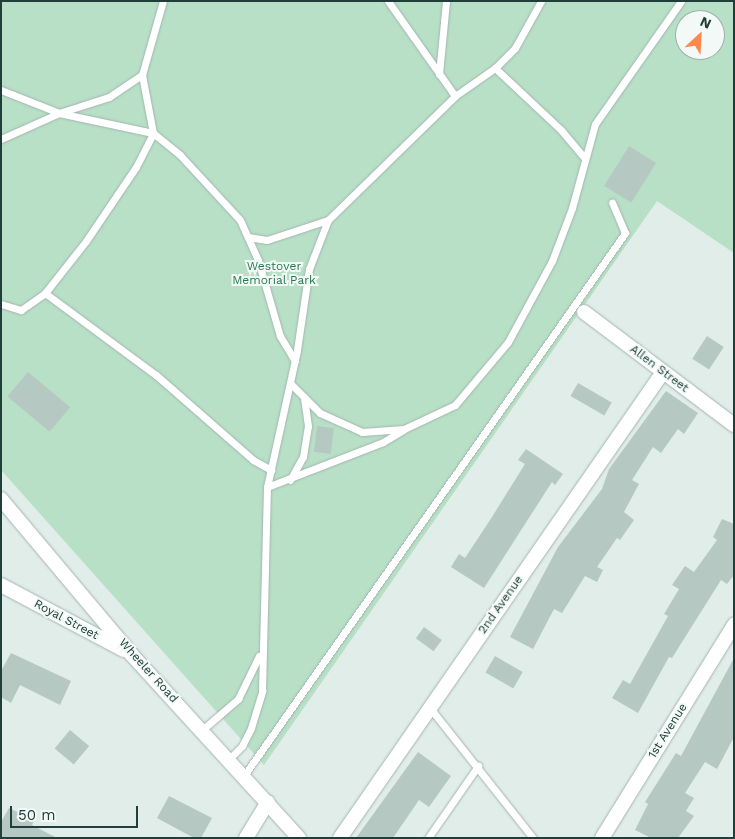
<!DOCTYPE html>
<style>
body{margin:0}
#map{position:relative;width:735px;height:839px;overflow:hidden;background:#e1ede9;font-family:"Work Sans",sans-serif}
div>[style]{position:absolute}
.green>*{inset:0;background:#b8e0c6}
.building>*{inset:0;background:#b6c8c2;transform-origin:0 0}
.roads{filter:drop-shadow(0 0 1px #a3b5b1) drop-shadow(0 0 1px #a3b5b1)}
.service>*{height:7px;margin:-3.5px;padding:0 3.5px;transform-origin:3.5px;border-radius:3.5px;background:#fff}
.minor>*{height:14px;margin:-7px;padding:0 7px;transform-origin:7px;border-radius:7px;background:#fff}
span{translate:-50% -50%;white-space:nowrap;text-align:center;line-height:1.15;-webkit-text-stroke:4px #f2f9f6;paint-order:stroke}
.park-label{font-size:12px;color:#267a4e}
.street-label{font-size:12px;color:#203f3a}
.frame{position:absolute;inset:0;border:2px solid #203f3a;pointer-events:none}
.north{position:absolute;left:675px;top:10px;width:50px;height:50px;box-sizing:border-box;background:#f2f9f6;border:1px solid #9eafab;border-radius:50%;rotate:25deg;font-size:14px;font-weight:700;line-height:20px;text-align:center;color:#203f3a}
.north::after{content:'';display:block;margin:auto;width:18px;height:22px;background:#fe894e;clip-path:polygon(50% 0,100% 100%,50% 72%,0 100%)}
.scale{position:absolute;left:10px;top:806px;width:128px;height:22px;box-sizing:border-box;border:2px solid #203f3a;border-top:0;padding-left:6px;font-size:15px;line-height:18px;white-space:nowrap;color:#203f3a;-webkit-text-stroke:4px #f2f9f6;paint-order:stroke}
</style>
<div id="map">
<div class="green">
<div style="clip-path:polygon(evenodd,1px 1px,734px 1px,734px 253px,657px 201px,264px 765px,1px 470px,1px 1px,685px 20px,715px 20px,715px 50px,685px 50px,685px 20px)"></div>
</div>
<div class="building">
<div style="left:629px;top:146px;width:32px;height:47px;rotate:32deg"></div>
<div style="left:707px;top:336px;width:20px;height:27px;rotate:33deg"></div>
<div style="left:28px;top:372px;width:55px;height:32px;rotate:40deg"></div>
<div style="left:578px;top:383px;width:39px;height:15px;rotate:30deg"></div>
<div style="clip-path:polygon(666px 391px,698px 413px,684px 434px,678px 429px,661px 453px,653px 447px,632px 480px,639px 484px,624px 512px,634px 520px,620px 540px,617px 538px,597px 567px,603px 570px,597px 582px,585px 576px,562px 613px,554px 609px,533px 649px,510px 637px,558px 547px,602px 489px,609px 469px)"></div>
<div style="left:317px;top:426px;width:17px;height:26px;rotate:7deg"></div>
<div style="clip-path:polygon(526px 449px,563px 474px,555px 485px,552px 482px,484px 588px,451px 567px,459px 554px,465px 558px,492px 517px,525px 464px,518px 460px)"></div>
<div style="clip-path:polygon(722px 519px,734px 524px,734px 575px,727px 584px,721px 580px,672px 658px,669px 657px,638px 713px,612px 698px,623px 680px,630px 684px,668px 616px,664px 614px,679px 589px,672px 585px,685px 566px,694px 572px,717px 540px,713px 537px)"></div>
<div style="left:424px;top:627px;width:22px;height:14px;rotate:36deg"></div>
<div style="clip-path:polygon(11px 653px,71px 681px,60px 705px,20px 685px,11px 703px,1px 697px,1px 671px)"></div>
<div style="left:495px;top:656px;width:32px;height:19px;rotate:30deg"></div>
<div style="clip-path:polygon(734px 658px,734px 737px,717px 769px,705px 762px,685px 793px,694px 798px,686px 811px,694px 816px,678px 838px,651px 838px,635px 830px,648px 804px,645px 802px,676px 753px,681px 756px)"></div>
<div style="left:70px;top:730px;width:25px;height:24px;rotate:40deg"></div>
<div style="clip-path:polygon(418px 752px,451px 776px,429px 807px,419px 800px,393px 838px,356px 838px)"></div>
<div style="clip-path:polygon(169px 796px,212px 818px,201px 838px,194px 838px,157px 818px)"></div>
<div style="clip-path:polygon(9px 808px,34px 820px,32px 825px,57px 838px,1px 838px,1px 822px)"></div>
</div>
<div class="roads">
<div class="service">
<div style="left:388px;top:1px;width:116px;rotate:54.8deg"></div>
<div style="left:495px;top:68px;width:91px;rotate:43.2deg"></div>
<div style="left:561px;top:130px;width:35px;rotate:50deg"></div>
<div style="left:439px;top:74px;width:73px;rotate:-84.5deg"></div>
<div style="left:1px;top:90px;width:62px;rotate:21.6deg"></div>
<div style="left:59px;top:113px;width:96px;rotate:12deg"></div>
<div style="left:153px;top:133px;width:35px;rotate:39deg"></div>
<div style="left:180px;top:155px;width:88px;rotate:47.3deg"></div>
<div style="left:240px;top:220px;width:44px;rotate:65.8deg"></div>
<div style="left:258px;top:260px;width:79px;rotate:73.9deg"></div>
<div style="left:280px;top:336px;width:29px;rotate:59deg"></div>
<div style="left:1px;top:139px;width:64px;rotate:-24.1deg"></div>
<div style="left:59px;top:113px;width:52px;rotate:-17.7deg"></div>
<div style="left:109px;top:97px;width:40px;rotate:-34deg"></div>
<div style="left:248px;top:237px;width:19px;rotate:9deg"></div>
<div style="left:267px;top:240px;width:64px;rotate:-18.2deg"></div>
<div style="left:45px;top:293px;width:138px;rotate:36.5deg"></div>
<div style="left:156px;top:375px;width:129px;rotate:41.2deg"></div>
<div style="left:253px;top:460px;width:21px;rotate:29deg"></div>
<div style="left:1px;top:304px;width:21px;rotate:17deg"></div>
<div style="left:21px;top:310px;width:29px;rotate:-35deg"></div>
<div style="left:45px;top:293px;width:66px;rotate:-51.7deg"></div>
<div style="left:86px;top:241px;width:89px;rotate:-56deg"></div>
<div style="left:136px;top:167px;width:38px;rotate:-63deg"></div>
<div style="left:153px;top:133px;width:59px;rotate:-100.7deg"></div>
<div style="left:142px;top:75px;width:77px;rotate:-74.2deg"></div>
<div style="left:290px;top:383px;width:42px;rotate:45deg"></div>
<div style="left:320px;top:413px;width:46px;rotate:24.3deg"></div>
<div style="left:362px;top:432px;width:42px;rotate:-4.1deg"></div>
<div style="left:404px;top:429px;width:56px;rotate:-25.2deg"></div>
<div style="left:455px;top:405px;width:82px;rotate:-49.9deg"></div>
<div style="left:508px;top:342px;width:92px;rotate:-61.5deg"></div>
<div style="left:552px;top:261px;width:57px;rotate:-69.3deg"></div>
<div style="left:572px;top:208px;width:87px;rotate:-74.7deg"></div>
<div style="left:595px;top:124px;width:150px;rotate:-55deg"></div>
<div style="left:290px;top:480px;width:26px;rotate:-61deg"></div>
<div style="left:303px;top:457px;width:31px;rotate:-81deg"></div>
<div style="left:308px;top:426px;width:29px;rotate:-98deg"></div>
<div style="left:267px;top:487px;width:124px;rotate:-21.2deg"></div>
<div style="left:383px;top:442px;width:23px;rotate:-31deg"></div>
<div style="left:430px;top:708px;width:166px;rotate:51.6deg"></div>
<div style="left:202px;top:730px;width:48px;rotate:-40.7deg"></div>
<div style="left:238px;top:699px;width:48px;rotate:-64deg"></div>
<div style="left:228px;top:760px;width:20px;rotate:-45deg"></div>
<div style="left:242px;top:746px;width:20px;rotate:-63deg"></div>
<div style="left:251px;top:728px;width:39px;rotate:-73deg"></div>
<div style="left:262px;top:691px;width:204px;rotate:-88.6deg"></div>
<div style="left:267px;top:487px;width:140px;rotate:-77.6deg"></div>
<div style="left:297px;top:350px;width:82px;rotate:-81.6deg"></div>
<div style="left:309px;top:269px;width:53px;rotate:-68.8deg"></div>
<div style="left:328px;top:220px;width:177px;rotate:-44.3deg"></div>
<div style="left:455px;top:96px;width:49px;rotate:-35deg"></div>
<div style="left:495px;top:68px;width:28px;rotate:-45deg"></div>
<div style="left:515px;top:48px;width:54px;rotate:-61deg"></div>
<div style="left:243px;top:777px;width:665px;rotate:-54.92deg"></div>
<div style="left:625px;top:233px;width:33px;rotate:-113deg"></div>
<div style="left:428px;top:838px;width:88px;rotate:-55.2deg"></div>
</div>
<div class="minor">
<div style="left:584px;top:312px;width:188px;rotate:37deg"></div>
<div style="left:1px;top:499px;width:202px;rotate:50deg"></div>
<div style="left:131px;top:654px;width:249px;rotate:47.6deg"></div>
<div style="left:1px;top:585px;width:139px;rotate:27.9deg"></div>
<div style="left:246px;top:838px;width:42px;rotate:-58.6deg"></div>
<div style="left:340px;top:838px;width:567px;rotate:-55.27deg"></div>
<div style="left:602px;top:838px;width:251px;rotate:-58.2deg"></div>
</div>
</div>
<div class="park-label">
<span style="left:274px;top:274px">Westover<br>Memorial Park</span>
</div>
<div class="street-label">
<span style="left:659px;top:369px;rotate:37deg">Allen Street</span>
<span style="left:501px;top:605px;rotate:-55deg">2nd Avenue</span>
<span style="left:66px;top:620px;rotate:28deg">Royal Street</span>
<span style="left:148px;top:671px;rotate:48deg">Wheeler Road</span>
<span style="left:668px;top:731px;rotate:-58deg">1st Avenue</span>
</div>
<div class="frame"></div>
<div class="north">N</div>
<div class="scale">50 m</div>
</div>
